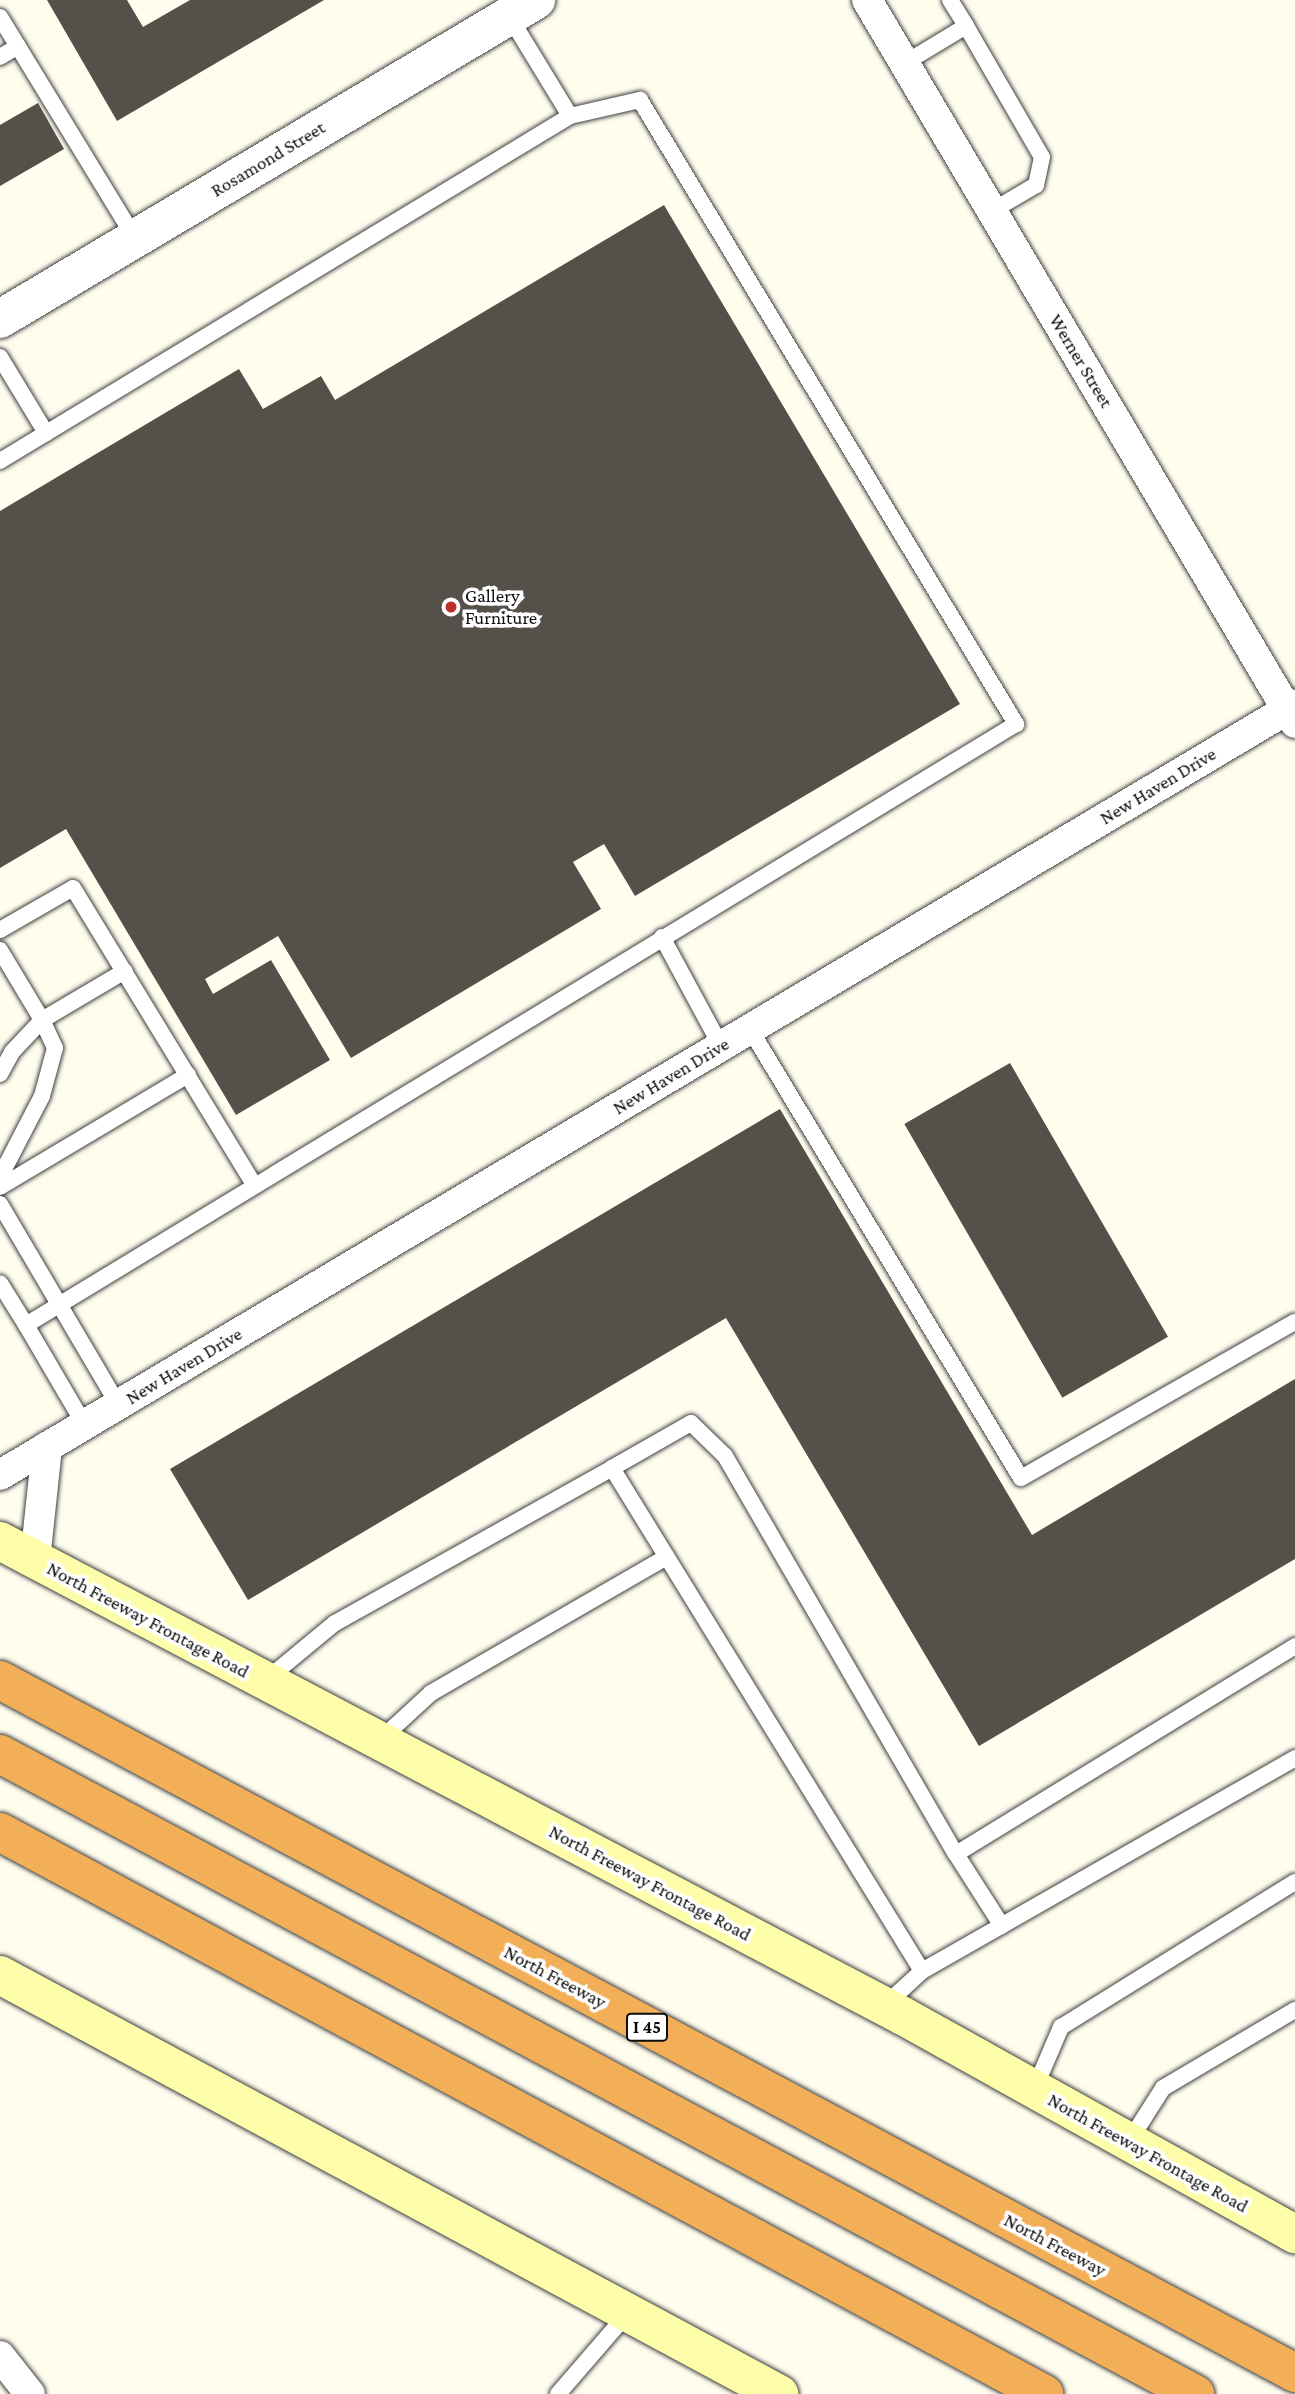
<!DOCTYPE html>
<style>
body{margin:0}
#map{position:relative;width:1295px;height:2394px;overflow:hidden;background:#fffdee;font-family:"Crimson Pro",serif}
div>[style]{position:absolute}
.building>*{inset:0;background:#56504a;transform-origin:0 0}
.roads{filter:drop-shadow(0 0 2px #404040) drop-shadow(0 0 2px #404040)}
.service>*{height:16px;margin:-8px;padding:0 8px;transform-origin:8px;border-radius:8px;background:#fff}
.minor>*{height:30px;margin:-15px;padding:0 15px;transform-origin:15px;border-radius:15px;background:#fff}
.tertiary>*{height:38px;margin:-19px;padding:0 19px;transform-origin:19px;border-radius:19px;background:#fff}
.secondary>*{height:38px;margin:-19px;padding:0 19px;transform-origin:19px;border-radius:19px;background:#fdfdaa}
.motorway>*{height:38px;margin:-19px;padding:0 19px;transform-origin:19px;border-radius:19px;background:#f2af58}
.dots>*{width:19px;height:19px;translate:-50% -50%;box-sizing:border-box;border:4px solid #fff;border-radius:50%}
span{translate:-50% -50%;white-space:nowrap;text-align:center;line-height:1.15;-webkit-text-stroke:7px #fff;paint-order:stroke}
.shield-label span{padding:2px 5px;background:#fff;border:2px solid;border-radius:5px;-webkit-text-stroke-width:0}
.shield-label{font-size:18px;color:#0d0d0d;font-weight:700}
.street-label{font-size:19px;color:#0d0d0d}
.poi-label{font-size:19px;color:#0d0d0d}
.left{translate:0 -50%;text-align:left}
</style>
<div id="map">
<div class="building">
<div style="clip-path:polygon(47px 0,127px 0,143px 27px,190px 0,324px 0,117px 121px)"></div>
<div style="clip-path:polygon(38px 103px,64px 149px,0 186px,0 125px)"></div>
<div style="clip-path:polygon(664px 205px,960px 704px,635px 896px,604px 844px,573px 862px,601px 909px,351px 1058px,278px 936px,205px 979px,213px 994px,271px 960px,330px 1060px,236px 1115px,66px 829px,0 868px,0 511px,239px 369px,263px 409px,321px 376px,335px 400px)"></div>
<div style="left:1010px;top:1063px;width:316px;height:122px;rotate:60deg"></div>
<div style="clip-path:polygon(780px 1109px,1032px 1535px,1295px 1379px,1295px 1559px,979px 1746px,726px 1318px,248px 1600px,170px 1469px)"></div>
</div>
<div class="roads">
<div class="service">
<div style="left:950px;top:0;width:31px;rotate:58deg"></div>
<div style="left:509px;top:16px;width:117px;rotate:58.6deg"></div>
<div style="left:0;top:17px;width:259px;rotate:58.6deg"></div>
<div style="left:0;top:57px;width:21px;rotate:-31deg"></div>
<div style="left:905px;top:63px;width:71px;rotate:-31.2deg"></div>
<div style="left:966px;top:26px;width:151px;rotate:59.9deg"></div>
<div style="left:1042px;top:157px;width:29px;rotate:102deg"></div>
<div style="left:1036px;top:185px;width:51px;rotate:149.4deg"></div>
<div style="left:0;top:357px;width:89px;rotate:58.8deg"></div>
<div style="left:0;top:461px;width:666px;rotate:-31.18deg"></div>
<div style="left:570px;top:116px;width:72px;rotate:-12.9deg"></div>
<div style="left:640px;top:100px;width:729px;rotate:58.93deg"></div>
<div style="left:1016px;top:724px;width:1158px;rotate:148.74deg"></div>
<div style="left:26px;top:1325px;width:49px;rotate:-121.8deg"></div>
<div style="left:0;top:930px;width:84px;rotate:-29.9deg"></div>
<div style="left:73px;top:888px;width:347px;rotate:58.6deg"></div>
<div style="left:662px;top:937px;width:124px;rotate:61.6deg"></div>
<div style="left:0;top:950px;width:82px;rotate:59deg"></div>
<div style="left:42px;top:1020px;width:96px;rotate:-30.6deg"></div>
<div style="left:750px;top:1029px;width:524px;rotate:58.89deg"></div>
<div style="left:1021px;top:1478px;width:315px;rotate:-29.7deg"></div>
<div style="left:0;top:1074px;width:25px;rotate:-61deg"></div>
<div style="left:12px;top:1052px;width:44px;rotate:-46.8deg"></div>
<div style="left:42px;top:1020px;width:31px;rotate:65deg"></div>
<div style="left:55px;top:1048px;width:50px;rotate:105.2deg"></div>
<div style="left:42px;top:1096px;width:91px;rotate:117.4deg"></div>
<div style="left:0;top:1187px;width:219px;rotate:-30.8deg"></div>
<div style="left:0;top:1204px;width:232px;rotate:59.5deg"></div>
<div style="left:26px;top:1325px;width:115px;rotate:59.6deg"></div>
<div style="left:266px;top:1680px;width:89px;rotate:-39.6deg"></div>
<div style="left:335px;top:1623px;width:317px;rotate:-29.2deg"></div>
<div style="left:380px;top:1740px;width:69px;rotate:-42.7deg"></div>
<div style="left:431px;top:1693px;width:272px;rotate:-30deg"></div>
<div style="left:956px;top:1854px;width:85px;rotate:57.4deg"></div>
<div style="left:922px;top:1971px;width:591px;rotate:-121.65deg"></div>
<div style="left:612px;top:1468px;width:91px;rotate:-29.7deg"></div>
<div style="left:691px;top:1423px;width:47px;rotate:44.1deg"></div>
<div style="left:725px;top:1456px;width:460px;rotate:59.9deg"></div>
<div style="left:956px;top:1854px;width:398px;rotate:-31.5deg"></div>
<div style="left:884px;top:2006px;width:52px;rotate:-42.6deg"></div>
<div style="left:922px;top:1971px;width:430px;rotate:-29.7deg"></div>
<div style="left:1034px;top:2090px;width:69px;rotate:-66.8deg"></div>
<div style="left:1061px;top:2027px;width:275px;rotate:-31.8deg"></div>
<div style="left:1128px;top:2143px;width:65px;rotate:-57.5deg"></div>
<div style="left:1163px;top:2088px;width:153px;rotate:-30.6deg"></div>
<div style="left:558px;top:2394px;width:107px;rotate:-49.2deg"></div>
</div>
<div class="minor">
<div style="left:867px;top:0;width:840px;rotate:59.38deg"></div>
<div style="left:0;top:1475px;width:1507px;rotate:-30.74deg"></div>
<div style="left:35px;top:1560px;width:114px;rotate:-83.9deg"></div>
<div style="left:0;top:2356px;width:48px;rotate:51.7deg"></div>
</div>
<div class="tertiary">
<div style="left:0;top:319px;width:624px;rotate:-30.76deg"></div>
</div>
<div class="secondary">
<div style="left:0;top:1541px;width:1020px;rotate:27.75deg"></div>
<div style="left:903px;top:2016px;width:449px;rotate:29.1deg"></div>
<div style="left:0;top:1975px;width:885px;rotate:28.27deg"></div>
</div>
<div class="motorway">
<div style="left:0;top:1680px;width:1469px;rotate:28.15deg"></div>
<div style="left:0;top:1754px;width:1356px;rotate:28.17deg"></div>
<div style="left:0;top:1832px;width:1186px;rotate:28.29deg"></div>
</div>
</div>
<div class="dots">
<div style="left:451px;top:607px;background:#bb3027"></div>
</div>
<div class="shield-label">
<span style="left:647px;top:2027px">I 45</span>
</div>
<div class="street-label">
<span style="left:268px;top:159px;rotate:-31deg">Rosamond Street</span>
<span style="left:1081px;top:361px;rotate:59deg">Werner Street</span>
<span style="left:1158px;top:786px;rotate:-31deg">New Haven Drive</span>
<span style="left:671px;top:1076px;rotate:-31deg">New Haven Drive</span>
<span style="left:184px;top:1366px;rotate:-31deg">New Haven Drive</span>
<span style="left:148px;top:1620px;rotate:28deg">North Freeway Frontage Road</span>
<span style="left:650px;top:1883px;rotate:28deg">North Freeway Frontage Road</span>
<span style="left:555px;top:1977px;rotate:28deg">North Freeway</span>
<span style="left:1148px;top:2153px;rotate:29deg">North Freeway Frontage Road</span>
<span style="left:1055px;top:2245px;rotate:28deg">North Freeway</span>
</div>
<div class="poi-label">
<span class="left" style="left:465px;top:607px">Gallery<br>Furniture</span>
</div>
</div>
